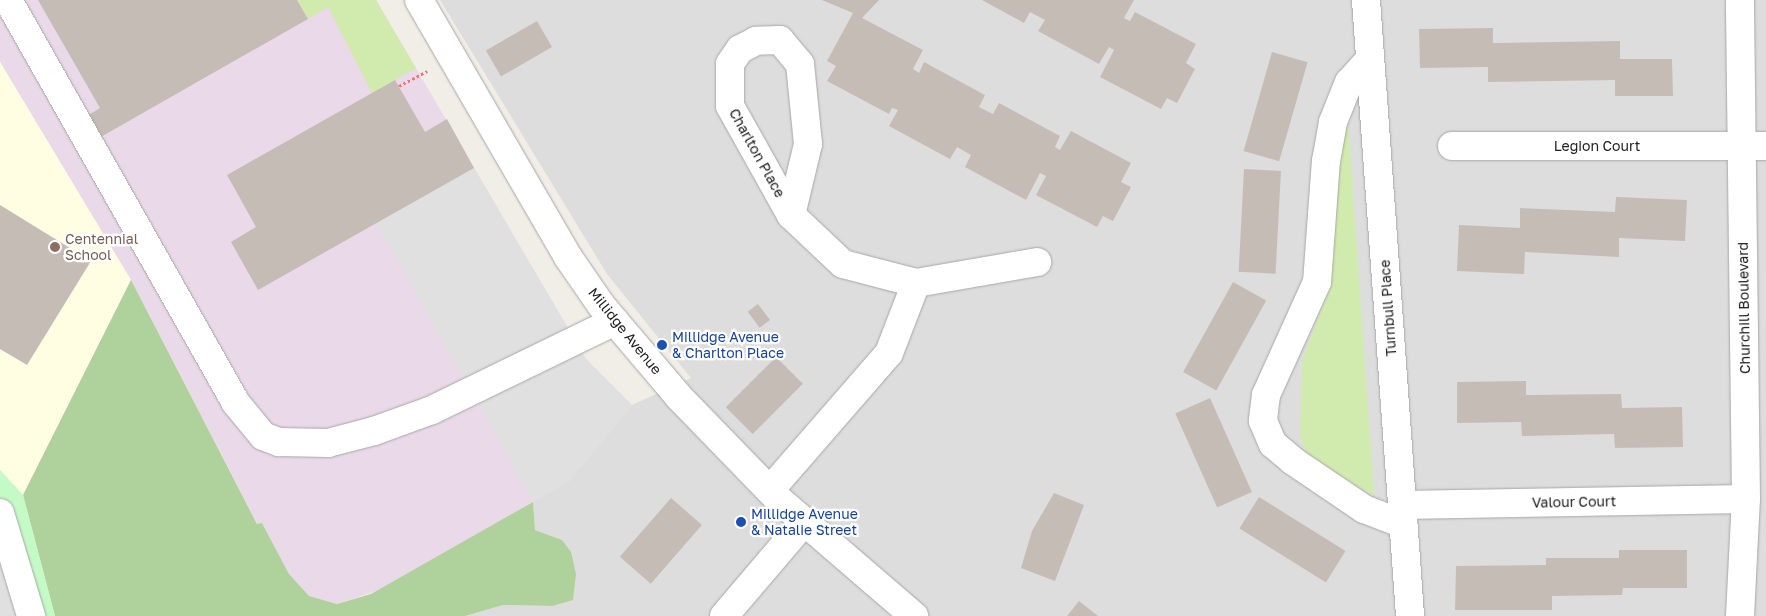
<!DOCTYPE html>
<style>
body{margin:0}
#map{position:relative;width:1766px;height:616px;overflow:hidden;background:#f1ede7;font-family:"Golos Text",sans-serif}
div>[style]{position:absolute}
.residential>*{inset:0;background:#dedddd}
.industrial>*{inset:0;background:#ead9e8}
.education>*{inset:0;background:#fffde2}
.grass>*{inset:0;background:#d0ebad}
.forest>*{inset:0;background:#afd19b}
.park>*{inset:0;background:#c4fac5}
.parking>*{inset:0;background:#e0e0e0}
.building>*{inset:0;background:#c6bcb6;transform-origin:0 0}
.path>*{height:3px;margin-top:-1.5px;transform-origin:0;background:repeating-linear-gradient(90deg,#fb716d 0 2.5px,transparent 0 5px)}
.roads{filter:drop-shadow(0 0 1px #a7a7a7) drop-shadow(0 0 1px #a7a7a7)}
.minor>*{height:28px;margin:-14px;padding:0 14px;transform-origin:14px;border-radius:14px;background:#fff}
.dots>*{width:14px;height:14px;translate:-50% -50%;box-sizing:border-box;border:2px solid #fff;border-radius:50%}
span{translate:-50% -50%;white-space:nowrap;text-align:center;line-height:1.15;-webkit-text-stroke:4.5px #fff;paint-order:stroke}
.street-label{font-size:14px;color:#202020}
.education-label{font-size:14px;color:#785e54}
.left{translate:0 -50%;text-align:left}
.transit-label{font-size:14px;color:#164399}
</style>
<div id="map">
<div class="residential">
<div style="clip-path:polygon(440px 0,1766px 0,1766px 616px,465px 616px,503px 605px,552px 606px,562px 540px,535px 530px,533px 502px,569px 481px,632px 405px,691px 378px,607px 274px)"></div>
</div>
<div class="industrial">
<div style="clip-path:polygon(0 0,376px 0,586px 359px,632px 405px,569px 481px,385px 588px,337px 604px,309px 596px,289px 574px,262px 523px,258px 525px,131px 280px,0 62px)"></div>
</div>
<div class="education">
<div style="clip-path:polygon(0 62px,131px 280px,23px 495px,0 470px)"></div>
</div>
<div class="grass">
<div style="clip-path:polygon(297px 0,376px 0,416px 68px,372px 93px,328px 7px,308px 19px)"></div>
<div style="clip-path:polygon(1348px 121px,1374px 496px,1307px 454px,1300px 437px,1302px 360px,1331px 286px,1339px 151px)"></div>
</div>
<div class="forest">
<div style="clip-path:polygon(131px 280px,257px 524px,262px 523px,289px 574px,309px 596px,337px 604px,371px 594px,533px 502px,535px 530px,562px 540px,571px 552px,576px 574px,573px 600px,552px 606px,503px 605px,465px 616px,55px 616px,23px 495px)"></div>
</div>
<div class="park">
<div style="clip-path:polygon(0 470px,23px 495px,55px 616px,0 616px)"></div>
</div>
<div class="parking">
<div style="clip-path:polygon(474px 168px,586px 359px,632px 405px,569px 481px,533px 502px,376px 223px)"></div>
<div style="clip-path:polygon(0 554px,20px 616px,0 616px)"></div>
</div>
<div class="building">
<div style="clip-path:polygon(38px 0,297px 0,308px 19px,99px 138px,87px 116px,100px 108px)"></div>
<div style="clip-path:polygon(822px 0,879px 0,862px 18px,923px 50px,913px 69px,919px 73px,924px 62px,985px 95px,979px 107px,993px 114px,999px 103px,1060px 136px,1055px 147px,1060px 150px,1071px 131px,1131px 163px,1121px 182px,1131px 187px,1113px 221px,1103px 216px,1097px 227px,1036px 195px,1046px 176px,1040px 173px,1026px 200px,965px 167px,971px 155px,957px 147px,950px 159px,889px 126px,898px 110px,892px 108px,889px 114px,827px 81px,836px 66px,827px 61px,853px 13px)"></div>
<div style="clip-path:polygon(982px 0,1134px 0,1124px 18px,1130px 21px,1135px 12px,1196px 44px,1186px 63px,1195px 69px,1177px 103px,1167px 98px,1161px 109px,1100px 77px,1114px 50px,1109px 47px,1099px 64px,1038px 31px,1045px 20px,1030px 12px,1024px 23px)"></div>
<div style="left:537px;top:21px;width:30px;height:59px;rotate:60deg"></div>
<div style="clip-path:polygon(1493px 28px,1493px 43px,1620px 41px,1620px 59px,1672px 59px,1673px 96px,1615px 96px,1615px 80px,1488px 82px,1488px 67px,1420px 68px,1419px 29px)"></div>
<div style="left:1272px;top:52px;width:37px;height:103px;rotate:16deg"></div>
<div style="clip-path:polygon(395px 80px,425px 132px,447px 119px,474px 168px,258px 290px,231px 242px,256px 227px,227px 175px)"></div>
<div style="left:1244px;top:169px;width:37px;height:103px;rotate:3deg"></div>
<div style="clip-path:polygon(1616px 197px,1687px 200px,1685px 241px,1619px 238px,1619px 257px,1525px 252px,1524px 274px,1457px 271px,1459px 225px,1520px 228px,1520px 208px,1615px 212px)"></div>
<div style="clip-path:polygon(0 205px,91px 261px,27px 365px,0 349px)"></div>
<div style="left:1233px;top:282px;width:38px;height:103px;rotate:29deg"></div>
<div style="left:758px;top:304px;width:20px;height:13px;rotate:53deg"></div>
<div style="left:776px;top:357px;width:38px;height:71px;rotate:45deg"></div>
<div style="clip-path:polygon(1526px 381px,1526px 395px,1621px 394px,1622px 408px,1682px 407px,1683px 447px,1615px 448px,1614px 434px,1522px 436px,1521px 422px,1457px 423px,1457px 382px)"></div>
<div style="left:1210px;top:398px;width:103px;height:38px;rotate:66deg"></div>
<div style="clip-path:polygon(1054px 493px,1084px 505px,1055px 581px,1021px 568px,1032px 531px)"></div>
<div style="left:1259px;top:497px;width:102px;height:37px;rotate:32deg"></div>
<div style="left:671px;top:498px;width:41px;height:78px;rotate:41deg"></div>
<div style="clip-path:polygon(1619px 550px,1687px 550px,1687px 588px,1623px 588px,1622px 595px,1552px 596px,1552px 610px,1455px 610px,1456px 566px,1546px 565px,1546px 558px,1619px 558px)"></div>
<div style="clip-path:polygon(1079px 601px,1098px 616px,1067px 616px)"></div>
</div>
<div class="path">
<div style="left:399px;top:86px;width:32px;rotate:-28deg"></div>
</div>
<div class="roads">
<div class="minor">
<div style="left:8px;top:0;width:462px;rotate:60.5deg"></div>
<div style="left:235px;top:402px;width:44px;rotate:50.5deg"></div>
<div style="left:263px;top:436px;width:17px;rotate:21deg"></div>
<div style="left:279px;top:442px;width:49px;rotate:1.2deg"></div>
<div style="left:328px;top:443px;width:48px;rotate:-14.6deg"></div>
<div style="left:374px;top:431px;width:62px;rotate:-19.9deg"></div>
<div style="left:432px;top:410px;width:203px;rotate:-25.9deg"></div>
<div style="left:419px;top:0;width:297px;rotate:59.9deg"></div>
<div style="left:568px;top:257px;width:58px;rotate:55.5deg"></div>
<div style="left:601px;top:305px;width:121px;rotate:49.7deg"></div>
<div style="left:679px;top:397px;width:141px;rotate:45.9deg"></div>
<div style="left:777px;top:498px;width:181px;rotate:40.7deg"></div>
<div style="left:1366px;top:0;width:618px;rotate:85.91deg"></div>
<div style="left:1370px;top:59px;width:31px;rotate:132deg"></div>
<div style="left:1349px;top:82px;width:43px;rotate:111.8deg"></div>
<div style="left:1333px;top:122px;width:39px;rotate:100deg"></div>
<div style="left:1326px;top:160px;width:122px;rotate:94.2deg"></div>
<div style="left:1317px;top:282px;width:124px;rotate:114.3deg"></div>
<div style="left:1266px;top:395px;width:26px;rotate:97deg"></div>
<div style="left:1263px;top:421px;width:25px;rotate:67deg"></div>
<div style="left:1273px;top:444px;width:26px;rotate:40deg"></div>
<div style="left:1293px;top:461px;width:86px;rotate:34.1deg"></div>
<div style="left:1364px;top:509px;width:42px;rotate:21deg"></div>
<div style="left:1452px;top:146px;width:314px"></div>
<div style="left:791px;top:215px;width:73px;rotate:-76.5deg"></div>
<div style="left:808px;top:144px;width:80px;rotate:-95.7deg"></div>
<div style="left:800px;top:64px;width:31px;rotate:-130deg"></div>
<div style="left:780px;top:40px;width:24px;rotate:178deg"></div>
<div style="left:756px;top:41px;width:18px;rotate:153deg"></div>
<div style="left:740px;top:49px;width:18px;rotate:124deg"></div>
<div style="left:730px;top:64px;width:42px;rotate:90deg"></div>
<div style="left:730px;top:106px;width:125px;rotate:60.8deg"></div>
<div style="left:791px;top:215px;width:71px;rotate:43.3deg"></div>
<div style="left:843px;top:264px;width:75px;rotate:14.6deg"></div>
<div style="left:916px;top:283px;width:123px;rotate:-9.8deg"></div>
<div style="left:770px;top:490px;width:181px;rotate:-49deg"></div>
<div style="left:889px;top:353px;width:75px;rotate:-68.9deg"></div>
<div style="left:1402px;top:505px;width:344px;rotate:-1deg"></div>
<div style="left:0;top:513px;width:108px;rotate:73.2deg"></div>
<div style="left:724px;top:616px;width:123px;rotate:-49.6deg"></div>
<div style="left:1740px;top:616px;width:117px;rotate:-87.1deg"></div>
<div style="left:1746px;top:499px;width:499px;rotate:-90.7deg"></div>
</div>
</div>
<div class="dots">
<div style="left:55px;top:247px;background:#8d6e63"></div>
<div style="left:662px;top:345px;background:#1a4fb4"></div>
<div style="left:741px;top:522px;background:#1a4fb4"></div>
</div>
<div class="street-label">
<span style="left:1597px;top:146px">Legion Court</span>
<span style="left:757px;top:153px;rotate:61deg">Charlton Place</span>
<span style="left:1388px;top:308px;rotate:-94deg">Turnbull Place</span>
<span style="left:1744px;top:308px;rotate:-91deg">Churchill Boulevard</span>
<span style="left:625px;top:331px;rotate:51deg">Millidge Avenue</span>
<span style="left:1574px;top:502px;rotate:-1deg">Valour Court</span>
</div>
<div class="education-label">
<span class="left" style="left:65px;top:247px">Centennial<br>School</span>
</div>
<div class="transit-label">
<span class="left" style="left:672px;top:345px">Millidge Avenue<br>&amp; Charlton Place</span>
<span class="left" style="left:751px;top:522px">Millidge Avenue<br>&amp; Natalie Street</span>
</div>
</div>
